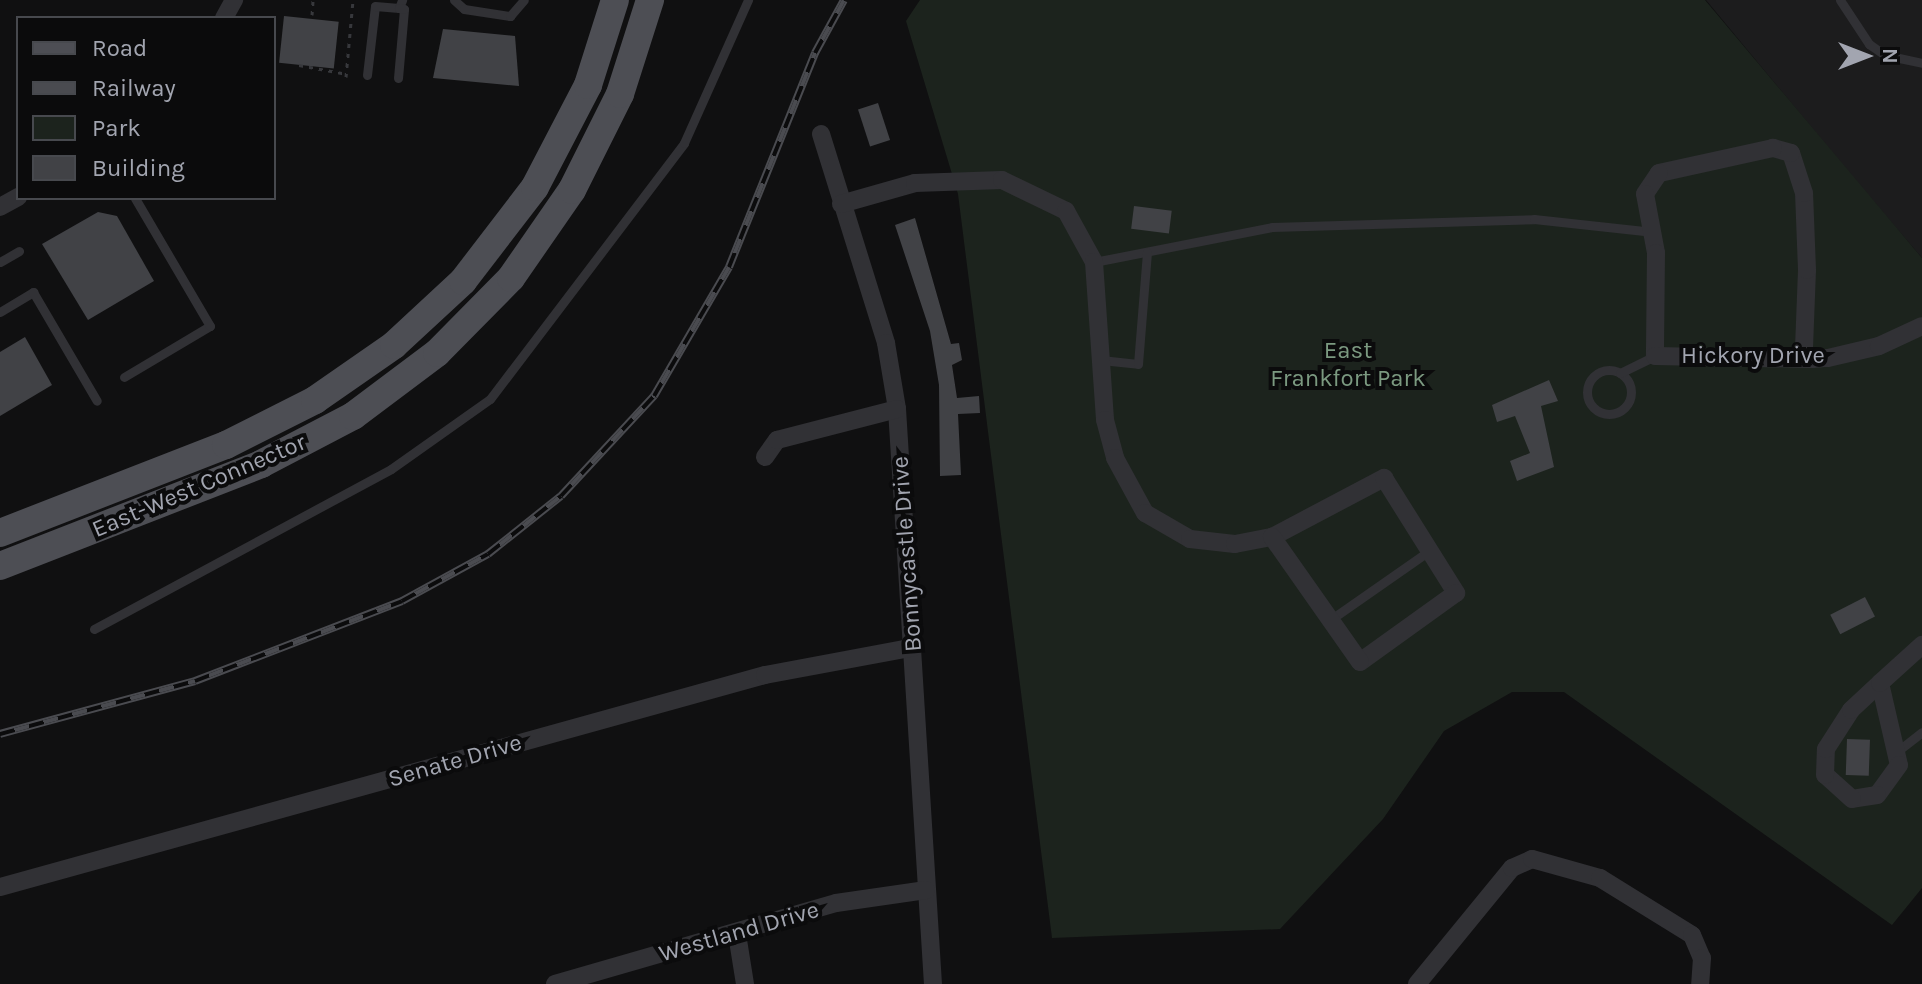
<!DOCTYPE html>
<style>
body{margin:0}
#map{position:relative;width:1922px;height:984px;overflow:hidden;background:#101011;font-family:Karla,sans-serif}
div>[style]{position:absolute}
.built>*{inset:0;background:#1c1c1d}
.green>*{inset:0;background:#1c231d}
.building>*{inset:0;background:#414246;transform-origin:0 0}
.path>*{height:3px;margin-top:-1.5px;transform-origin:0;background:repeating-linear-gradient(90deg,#37383c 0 4px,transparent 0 10px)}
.service>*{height:9px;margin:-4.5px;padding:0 4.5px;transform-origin:4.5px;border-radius:4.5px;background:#313135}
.service>.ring{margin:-4.5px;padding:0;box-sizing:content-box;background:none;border:9px solid #313135;border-radius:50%}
.minor>*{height:18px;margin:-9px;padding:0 9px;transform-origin:9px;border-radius:9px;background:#313135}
.primary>*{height:28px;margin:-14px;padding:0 14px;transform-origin:14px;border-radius:14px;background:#4d4e54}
.rail>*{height:8px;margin-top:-4px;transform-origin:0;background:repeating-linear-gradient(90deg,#0b0b0c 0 15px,#4a4b50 0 30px);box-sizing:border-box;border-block:2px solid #4a4b50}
span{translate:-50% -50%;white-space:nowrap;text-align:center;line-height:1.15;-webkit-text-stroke:8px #0b0b0c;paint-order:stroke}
.park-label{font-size:24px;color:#7b9980}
.street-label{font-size:24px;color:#a2a5b0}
.legend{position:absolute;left:16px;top:16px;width:260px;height:184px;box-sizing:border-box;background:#0b0b0c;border:2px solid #47494e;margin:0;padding:10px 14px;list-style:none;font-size:24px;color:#a2a5b0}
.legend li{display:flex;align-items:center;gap:16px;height:40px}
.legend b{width:40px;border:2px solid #47494e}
.north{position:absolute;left:1826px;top:16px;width:80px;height:80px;-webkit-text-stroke:6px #0b0b0c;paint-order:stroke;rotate:90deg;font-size:22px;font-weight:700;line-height:32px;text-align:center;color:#a2a5b0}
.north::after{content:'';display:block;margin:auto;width:28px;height:36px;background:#a2a5b0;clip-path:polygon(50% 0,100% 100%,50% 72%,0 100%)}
</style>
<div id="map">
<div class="built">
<div style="clip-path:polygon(1706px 0,1922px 0,1922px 258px,1855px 180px)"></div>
</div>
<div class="green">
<div style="clip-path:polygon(920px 0,1705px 0,1922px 258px,1922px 888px,1892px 925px,1564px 692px,1512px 692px,1444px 731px,1383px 819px,1280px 929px,1052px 938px,958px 194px,906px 21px)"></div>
</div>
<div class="building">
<div style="left:284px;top:16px;width:55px;height:47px;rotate:6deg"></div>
<div style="clip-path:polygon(443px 29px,515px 36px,519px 86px,433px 78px)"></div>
<div style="left:878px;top:103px;width:39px;height:21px;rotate:72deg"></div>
<div style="left:1134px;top:206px;width:38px;height:23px;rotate:7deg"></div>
<div style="clip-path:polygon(98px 212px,117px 216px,154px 281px,88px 320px,42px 244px)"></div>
<div style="clip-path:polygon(915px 218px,951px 344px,959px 343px,962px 360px,952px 365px,957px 398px,979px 396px,980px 413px,958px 414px,961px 475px,940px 476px,939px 385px,930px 331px,895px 225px)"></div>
<div style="clip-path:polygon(25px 337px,52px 385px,0 416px,0 352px)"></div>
<div style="clip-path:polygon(1549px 380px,1558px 401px,1541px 406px,1554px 467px,1517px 481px,1510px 461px,1530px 453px,1515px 416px,1497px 422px,1492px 405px)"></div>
<div style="left:1865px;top:597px;width:22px;height:39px;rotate:63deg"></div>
<div style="left:1847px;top:739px;width:23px;height:36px;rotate:2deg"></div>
</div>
<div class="path">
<div style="left:312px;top:15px;width:15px;rotate:-86deg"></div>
<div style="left:299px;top:65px;width:49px;rotate:10.6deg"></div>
<div style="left:346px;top:77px;width:77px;rotate:-84.8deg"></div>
</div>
<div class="service">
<div style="left:454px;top:0;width:13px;rotate:42deg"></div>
<div style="left:464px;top:9px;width:47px;rotate:8.7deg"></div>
<div style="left:510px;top:16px;width:21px;rotate:-49deg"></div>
<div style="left:1840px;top:0;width:53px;rotate:56.6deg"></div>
<div style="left:1869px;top:44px;width:19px;rotate:35deg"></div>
<div style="left:1885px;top:55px;width:38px;rotate:12deg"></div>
<div style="left:367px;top:75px;width:69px;rotate:-83.4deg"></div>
<div style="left:375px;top:6px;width:24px;rotate:5deg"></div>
<div style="left:399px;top:8px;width:9px;rotate:-69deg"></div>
<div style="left:398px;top:78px;width:69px;rotate:-85deg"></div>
<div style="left:404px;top:9px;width:5px;rotate:-169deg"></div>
<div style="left:0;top:262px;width:22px;rotate:-30deg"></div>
<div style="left:1094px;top:262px;width:181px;rotate:-11.1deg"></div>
<div style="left:1272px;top:227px;width:262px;rotate:-1.7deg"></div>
<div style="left:1534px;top:219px;width:120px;rotate:6.2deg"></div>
<div style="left:0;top:312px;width:39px;rotate:-31deg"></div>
<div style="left:33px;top:292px;width:126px;rotate:59.6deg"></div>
<div style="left:1101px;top:360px;width:37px;rotate:6deg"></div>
<div style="left:1138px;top:364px;width:112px;rotate:-85.4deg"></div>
<div class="ring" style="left:1587px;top:370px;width:35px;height:35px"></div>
<div style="left:1620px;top:373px;width:39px;rotate:-26deg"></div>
<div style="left:124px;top:377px;width:100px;rotate:-30.7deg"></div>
<div style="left:210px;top:326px;width:148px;rotate:-120.4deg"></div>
<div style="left:1330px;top:620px;width:121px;rotate:-34.9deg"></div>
<div style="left:94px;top:629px;width:337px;rotate:-28.3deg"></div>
<div style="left:391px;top:469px;width:121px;rotate:-35.3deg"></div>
<div style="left:490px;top:399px;width:321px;rotate:-52.8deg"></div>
<div style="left:684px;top:143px;width:157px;rotate:-65.9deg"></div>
<div style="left:1899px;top:750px;width:29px;rotate:-38deg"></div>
</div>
<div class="minor">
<div style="left:224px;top:18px;width:21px;rotate:-61deg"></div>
<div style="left:821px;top:134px;width:219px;rotate:72.7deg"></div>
<div style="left:886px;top:343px;width:67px;rotate:80.5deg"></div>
<div style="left:897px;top:409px;width:576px;rotate:86.42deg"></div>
<div style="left:841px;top:204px;width:77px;rotate:-15.8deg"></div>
<div style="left:915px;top:183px;width:87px;rotate:-2deg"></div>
<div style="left:1002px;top:180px;width:71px;rotate:25.8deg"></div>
<div style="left:1066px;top:211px;width:58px;rotate:61.2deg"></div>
<div style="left:1094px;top:262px;width:158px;rotate:86deg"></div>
<div style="left:1105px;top:420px;width:39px;rotate:75deg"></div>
<div style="left:1115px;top:458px;width:63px;rotate:61.4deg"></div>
<div style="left:1145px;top:513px;width:52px;rotate:30deg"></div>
<div style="left:1190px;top:539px;width:45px;rotate:6.3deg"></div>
<div style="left:1235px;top:544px;width:38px;rotate:-11deg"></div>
<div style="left:1272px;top:537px;width:127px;rotate:-27.8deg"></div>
<div style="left:1384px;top:478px;width:136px;rotate:57.9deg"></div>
<div style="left:1456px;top:593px;width:118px;rotate:144.3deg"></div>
<div style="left:1360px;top:662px;width:153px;rotate:-125.1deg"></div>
<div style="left:0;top:207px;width:21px;rotate:-29deg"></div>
<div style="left:1788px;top:358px;width:13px;rotate:-9deg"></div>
<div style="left:1801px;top:356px;width:9px;rotate:-69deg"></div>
<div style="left:1804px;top:348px;width:78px;rotate:-87.8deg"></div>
<div style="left:1807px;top:270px;width:77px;rotate:-92.2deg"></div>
<div style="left:1804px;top:193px;width:42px;rotate:-108deg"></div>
<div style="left:1791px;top:153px;width:19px;rotate:-164deg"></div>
<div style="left:1773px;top:148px;width:117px;rotate:167.6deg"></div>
<div style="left:1659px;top:173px;width:25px;rotate:124deg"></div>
<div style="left:1645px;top:194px;width:60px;rotate:79.4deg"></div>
<div style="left:1656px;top:253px;width:103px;rotate:90.6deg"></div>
<div style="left:1655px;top:356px;width:157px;rotate:1.1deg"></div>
<div style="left:1812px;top:359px;width:16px;rotate:-4deg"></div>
<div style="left:1828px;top:358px;width:52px;rotate:-13.2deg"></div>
<div style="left:1879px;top:346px;width:47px;rotate:-24.9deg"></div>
<div style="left:765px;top:457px;width:21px;rotate:-55deg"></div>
<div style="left:777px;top:440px;width:124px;rotate:-14.5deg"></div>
<div style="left:1880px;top:683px;width:84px;rotate:77deg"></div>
<div style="left:1899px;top:765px;width:37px;rotate:126deg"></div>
<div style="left:1877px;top:795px;width:25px;rotate:171deg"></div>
<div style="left:1852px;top:799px;width:36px;rotate:-138deg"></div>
<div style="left:1825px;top:775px;width:26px;rotate:-88deg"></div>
<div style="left:1826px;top:749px;width:46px;rotate:-57.3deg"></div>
<div style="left:1851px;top:710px;width:40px;rotate:-43deg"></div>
<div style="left:1880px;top:683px;width:57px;rotate:-42.1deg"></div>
<div style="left:0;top:887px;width:794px;rotate:-15.49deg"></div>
<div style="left:765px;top:675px;width:152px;rotate:-10.6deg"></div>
<div style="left:737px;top:934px;width:51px;rotate:80.9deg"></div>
<div style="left:555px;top:984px;width:292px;rotate:-16.1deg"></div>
<div style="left:836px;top:903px;width:91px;rotate:-8.2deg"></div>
<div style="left:1417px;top:984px;width:150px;rotate:-50.7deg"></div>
<div style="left:1512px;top:868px;width:22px;rotate:-24deg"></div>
<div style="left:1532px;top:859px;width:71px;rotate:15.6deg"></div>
<div style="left:1600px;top:878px;width:108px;rotate:31.8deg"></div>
<div style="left:1692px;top:935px;width:25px;rotate:67deg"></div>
<div style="left:1702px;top:958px;width:26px;rotate:94deg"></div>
</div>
<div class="primary">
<div style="left:0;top:533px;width:243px;rotate:-21.3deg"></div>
<div style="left:226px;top:445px;width:100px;rotate:-26.8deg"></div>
<div style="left:315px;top:400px;width:96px;rotate:-34.8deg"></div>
<div style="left:394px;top:345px;width:94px;rotate:-42.8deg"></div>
<div style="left:463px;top:281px;width:118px;rotate:-52.5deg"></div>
<div style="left:535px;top:187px;width:115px;rotate:-62.5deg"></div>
<div style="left:588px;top:85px;width:89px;rotate:-72.4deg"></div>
<div style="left:0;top:566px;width:280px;rotate:-21.3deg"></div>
<div style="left:261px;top:464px;width:104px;rotate:-27.6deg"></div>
<div style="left:353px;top:416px;width:105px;rotate:-36.9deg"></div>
<div style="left:437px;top:353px;width:105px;rotate:-45.4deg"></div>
<div style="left:511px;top:278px;width:107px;rotate:-55.3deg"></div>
<div style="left:572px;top:190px;width:107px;rotate:-63.4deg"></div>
<div style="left:620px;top:94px;width:99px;rotate:-72.3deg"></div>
</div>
<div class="rail">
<div style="left:0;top:734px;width:202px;rotate:-15.2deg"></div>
<div style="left:195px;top:681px;width:222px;rotate:-21.1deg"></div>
<div style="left:402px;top:601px;width:98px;rotate:-28.7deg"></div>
<div style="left:488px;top:554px;width:93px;rotate:-38.5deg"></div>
<div style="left:561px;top:496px;width:137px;rotate:-47.1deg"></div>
<div style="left:654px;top:396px;width:149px;rotate:-59.8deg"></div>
<div style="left:729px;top:267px;width:231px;rotate:-68.1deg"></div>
<div style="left:815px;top:53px;width:60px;rotate:-61.3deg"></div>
</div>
<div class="park-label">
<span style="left:1348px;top:365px">East<br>Frankfort Park</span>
</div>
<div class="street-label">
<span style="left:1753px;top:356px">Hickory Drive</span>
<span style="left:199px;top:486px;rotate:-23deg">East-West Connector</span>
<span style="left:907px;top:554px;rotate:-94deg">Bonnycastle Drive</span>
<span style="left:455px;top:761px;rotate:-16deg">Senate Drive</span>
<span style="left:739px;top:932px;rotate:-16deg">Westland Drive</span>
</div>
<ul class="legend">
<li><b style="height:10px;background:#4d4e54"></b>Road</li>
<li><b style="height:10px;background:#4a4b50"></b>Railway</li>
<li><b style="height:22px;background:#1c231d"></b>Park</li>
<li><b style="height:22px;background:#414246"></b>Building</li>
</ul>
<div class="north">N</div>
</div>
